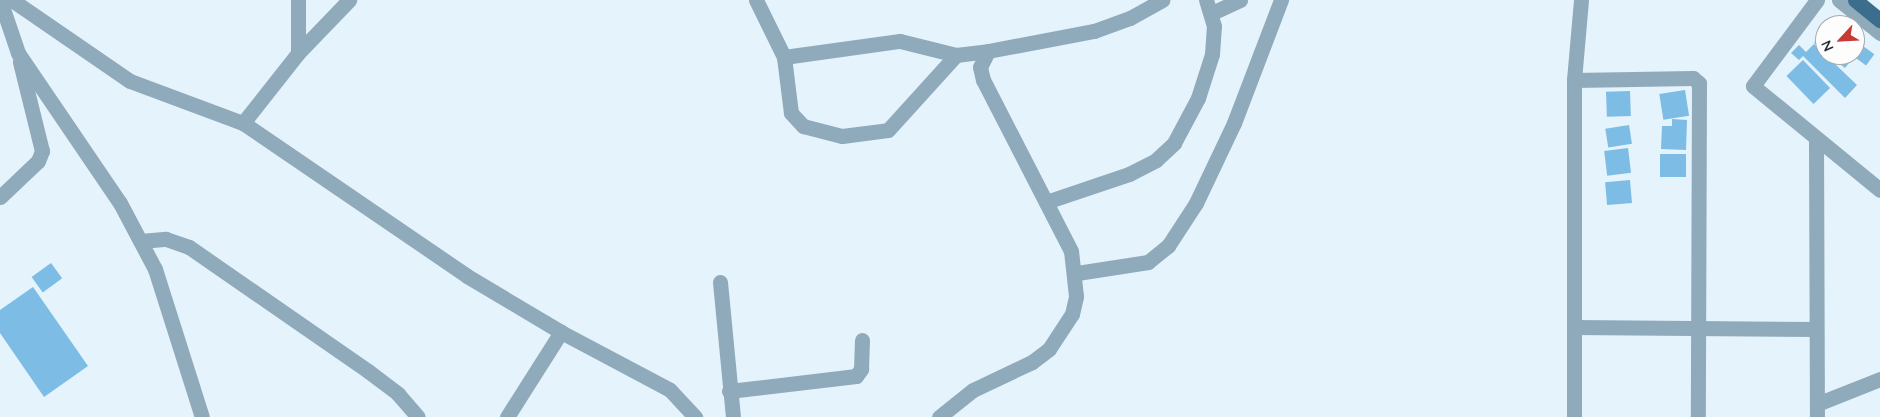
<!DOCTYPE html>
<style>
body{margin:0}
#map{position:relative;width:1880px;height:417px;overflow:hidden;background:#e4f3fc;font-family:Quicksand,sans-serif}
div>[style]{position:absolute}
.building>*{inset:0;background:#7dbce4;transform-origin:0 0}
.minor>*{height:15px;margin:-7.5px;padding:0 7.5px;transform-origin:7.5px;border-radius:7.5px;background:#8faabb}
.major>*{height:15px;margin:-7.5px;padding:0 7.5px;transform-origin:7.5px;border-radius:7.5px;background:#3b6e8d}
span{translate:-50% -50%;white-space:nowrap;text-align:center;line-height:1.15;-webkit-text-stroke:4px #fdfdfd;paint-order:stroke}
.north{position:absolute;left:1815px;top:15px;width:50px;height:50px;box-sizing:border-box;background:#fdfdfd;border:1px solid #a7aaad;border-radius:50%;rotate:245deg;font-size:14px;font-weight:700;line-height:20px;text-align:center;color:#252e34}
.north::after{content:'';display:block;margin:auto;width:18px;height:22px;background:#c73933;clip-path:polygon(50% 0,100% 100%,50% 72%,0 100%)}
</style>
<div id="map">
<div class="building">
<div style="clip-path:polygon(1825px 29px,1825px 52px,1814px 43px)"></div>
<div style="clip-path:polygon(1814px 44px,1857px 85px,1845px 98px,1803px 56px,1799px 60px,1791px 53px,1799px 45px,1806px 52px)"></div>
<div style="left:1863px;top:46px;width:14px;height:14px;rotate:36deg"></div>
<div style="clip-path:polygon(1855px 47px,1859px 50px,1845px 68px,1831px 57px,1855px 55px)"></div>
<div style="left:1803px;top:60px;width:39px;height:23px;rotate:46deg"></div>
<div style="left:1685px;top:90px;width:26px;height:26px;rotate:81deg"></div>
<div style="left:1630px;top:91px;width:25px;height:24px;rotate:88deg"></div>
<div style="clip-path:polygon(1672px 119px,1687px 120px,1686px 150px,1661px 149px,1662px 126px,1672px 126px)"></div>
<div style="left:1629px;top:125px;width:19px;height:24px;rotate:81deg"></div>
<div style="left:1628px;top:148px;width:25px;height:24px;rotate:83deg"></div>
<div style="left:1660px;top:154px;width:26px;height:23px"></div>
<div style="left:1630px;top:180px;width:23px;height:25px;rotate:85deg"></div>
<div style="left:51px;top:263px;width:19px;height:24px;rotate:54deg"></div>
<div style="clip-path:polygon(33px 287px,88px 366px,44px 397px,0 333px,0 310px)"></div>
</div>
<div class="minor">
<div style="left:0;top:0;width:56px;rotate:71.2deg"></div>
<div style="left:18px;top:53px;width:181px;rotate:55.8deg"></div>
<div style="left:120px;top:203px;width:75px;rotate:62.1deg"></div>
<div style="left:155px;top:269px;width:155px;rotate:72.4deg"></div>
<div style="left:12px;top:0;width:143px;rotate:34.5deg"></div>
<div style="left:130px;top:81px;width:121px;rotate:20.4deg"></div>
<div style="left:243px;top:123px;width:89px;rotate:-51.8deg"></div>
<div style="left:298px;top:53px;width:74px;rotate:-46.1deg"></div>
<div style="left:298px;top:0;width:53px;rotate:90deg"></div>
<div style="left:756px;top:0;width:64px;rotate:63.8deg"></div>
<div style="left:784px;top:57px;width:56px;rotate:82.9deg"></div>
<div style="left:791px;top:113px;width:18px;rotate:47deg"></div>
<div style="left:803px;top:126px;width:40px;rotate:14.4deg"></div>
<div style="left:842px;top:136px;width:46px;rotate:-7.4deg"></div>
<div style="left:888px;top:130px;width:101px;rotate:-47.8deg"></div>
<div style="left:1817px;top:0;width:107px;rotate:126.7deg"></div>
<div style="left:1753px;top:86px;width:164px;rotate:39.3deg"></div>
<div style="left:1839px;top:0;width:53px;rotate:38.8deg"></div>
<div style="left:1212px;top:13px;width:31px;rotate:-25deg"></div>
<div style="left:784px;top:57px;width:117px;rotate:-7.9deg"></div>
<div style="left:900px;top:41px;width:58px;rotate:14deg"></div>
<div style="left:956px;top:55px;width:32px;rotate:-7deg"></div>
<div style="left:988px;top:51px;width:108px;rotate:-10.7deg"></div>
<div style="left:1094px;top:31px;width:38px;rotate:-20deg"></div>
<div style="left:1130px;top:18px;width:37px;rotate:-29deg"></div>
<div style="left:1574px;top:80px;width:119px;rotate:-1deg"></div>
<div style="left:1693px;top:78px;width:8px;rotate:40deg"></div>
<div style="left:1699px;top:83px;width:334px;rotate:90.2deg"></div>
<div style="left:243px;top:123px;width:271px;rotate:34.3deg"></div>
<div style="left:467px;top:276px;width:109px;rotate:30.8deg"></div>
<div style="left:1816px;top:140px;width:277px;rotate:89.8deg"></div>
<div style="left:0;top:197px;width:52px;rotate:-43.5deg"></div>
<div style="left:38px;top:161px;width:11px;rotate:-68deg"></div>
<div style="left:42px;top:151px;width:92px;rotate:-103.9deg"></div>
<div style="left:1046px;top:202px;width:88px;rotate:-18.6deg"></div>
<div style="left:1129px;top:174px;width:30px;rotate:-27deg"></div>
<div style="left:1156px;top:160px;width:25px;rotate:-43deg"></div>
<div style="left:1174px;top:143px;width:51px;rotate:-61.9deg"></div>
<div style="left:1198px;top:98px;width:46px;rotate:-72.3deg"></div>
<div style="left:1212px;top:54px;width:28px;rotate:-86deg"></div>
<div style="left:1214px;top:26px;width:27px;rotate:-107deg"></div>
<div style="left:141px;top:241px;width:25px;rotate:-5deg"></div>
<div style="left:166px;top:239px;width:24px;rotate:19deg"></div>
<div style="left:189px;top:247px;width:218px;rotate:34.7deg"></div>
<div style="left:368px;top:371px;width:38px;rotate:37deg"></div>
<div style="left:398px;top:394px;width:30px;rotate:49deg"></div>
<div style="left:1077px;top:273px;width:72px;rotate:-8.8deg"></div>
<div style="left:1148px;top:262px;width:26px;rotate:-39deg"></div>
<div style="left:1168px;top:246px;width:51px;rotate:-56.9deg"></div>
<div style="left:1196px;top:203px;width:89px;rotate:-64.6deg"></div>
<div style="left:1234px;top:123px;width:132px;rotate:-69.1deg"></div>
<div style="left:720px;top:282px;width:136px;rotate:84.5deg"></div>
<div style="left:1574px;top:327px;width:242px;rotate:0.5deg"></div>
<div style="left:729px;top:391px;width:128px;rotate:-6.7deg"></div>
<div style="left:856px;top:376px;width:9px;rotate:-54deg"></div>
<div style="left:861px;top:369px;width:29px;rotate:-88deg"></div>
<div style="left:1817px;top:404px;width:68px;rotate:-21.6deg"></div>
<div style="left:507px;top:417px;width:101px;rotate:-57.6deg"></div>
<div style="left:561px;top:332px;width:123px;rotate:28deg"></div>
<div style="left:670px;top:390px;width:37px;rotate:47deg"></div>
<div style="left:939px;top:417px;width:43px;rotate:-38.5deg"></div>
<div style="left:973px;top:390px;width:65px;rotate:-25.4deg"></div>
<div style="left:1032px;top:362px;width:21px;rotate:-37deg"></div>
<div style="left:1049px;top:349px;width:42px;rotate:-56.7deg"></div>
<div style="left:1072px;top:314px;width:18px;rotate:-77deg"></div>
<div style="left:1076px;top:296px;width:45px;rotate:-96.3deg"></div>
<div style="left:1071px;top:251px;width:192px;rotate:-117.2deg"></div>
<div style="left:983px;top:80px;width:13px;rotate:-103deg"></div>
<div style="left:980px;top:67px;width:18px;rotate:-63deg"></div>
<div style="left:1574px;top:417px;width:337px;rotate:-90deg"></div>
<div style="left:1574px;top:80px;width:80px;rotate:-85deg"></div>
</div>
<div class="major">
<div style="left:1855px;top:0;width:32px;rotate:39deg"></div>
</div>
<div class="north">N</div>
</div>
